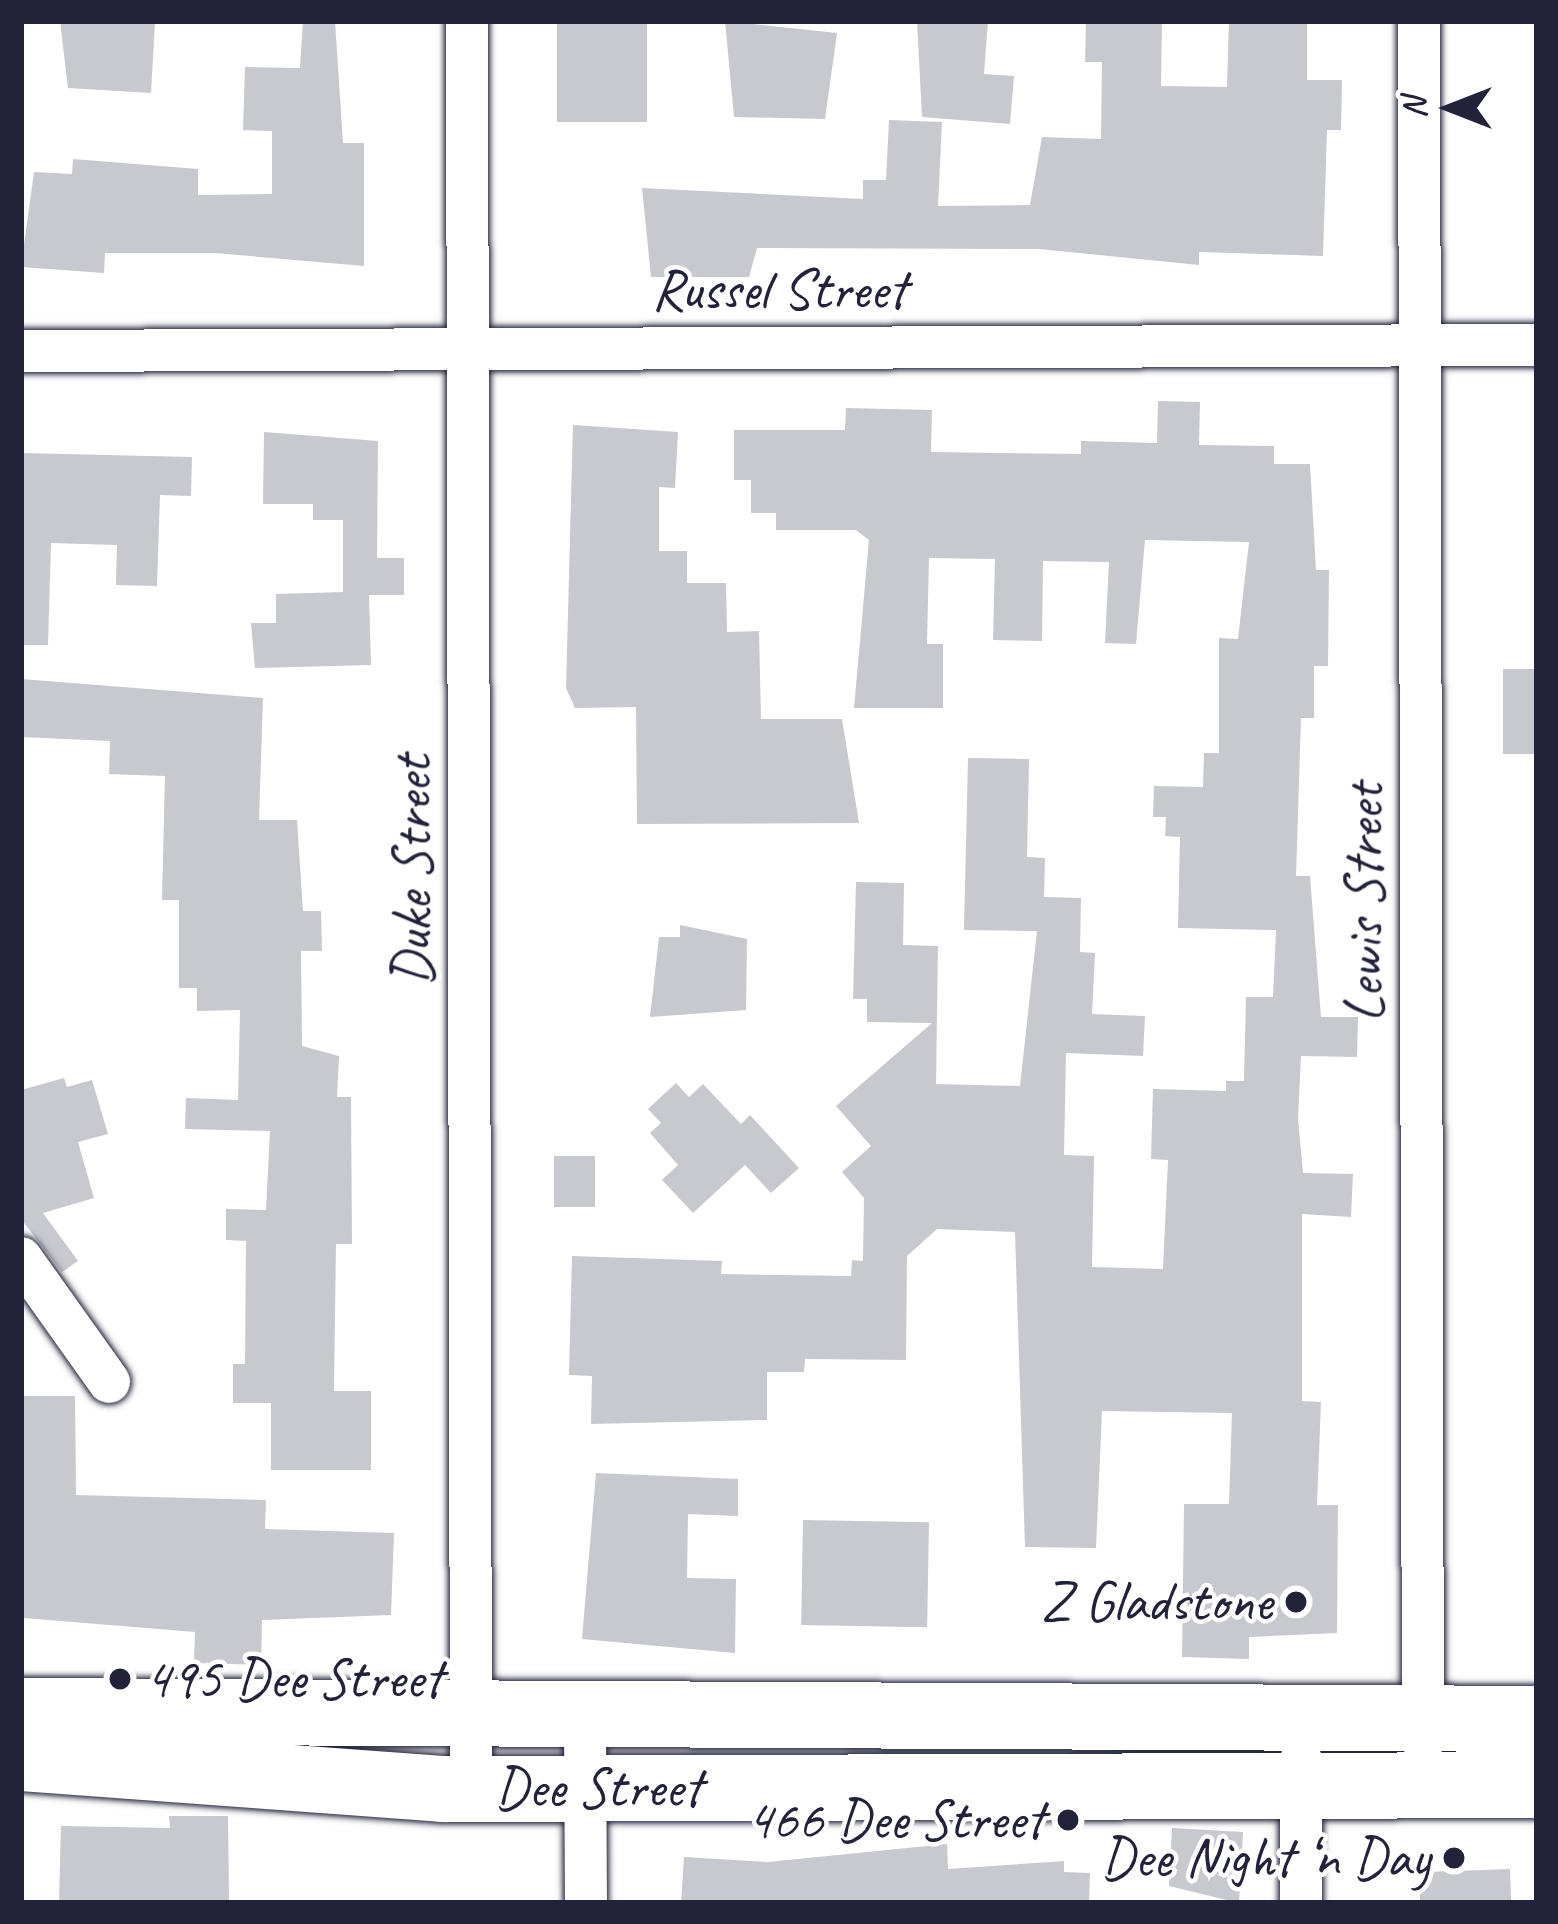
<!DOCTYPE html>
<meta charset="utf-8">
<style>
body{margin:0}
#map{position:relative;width:1558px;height:1924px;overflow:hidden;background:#fff;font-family:Caveat,sans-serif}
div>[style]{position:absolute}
.building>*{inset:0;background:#c8c8cf;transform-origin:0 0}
.roads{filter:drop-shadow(0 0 3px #22223b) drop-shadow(0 0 3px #22223b)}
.minor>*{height:42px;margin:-21px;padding:0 21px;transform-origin:21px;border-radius:21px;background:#fff}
.primary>*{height:66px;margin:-33px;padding:0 33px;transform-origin:33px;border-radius:33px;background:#fff}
.dots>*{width:33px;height:33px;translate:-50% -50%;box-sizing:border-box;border:6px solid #fff;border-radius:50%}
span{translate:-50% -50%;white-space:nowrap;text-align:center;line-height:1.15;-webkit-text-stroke:9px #fff;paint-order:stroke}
.street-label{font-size:57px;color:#22223b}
.poi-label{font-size:57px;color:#22223b}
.right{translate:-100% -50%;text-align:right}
.left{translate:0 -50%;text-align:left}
.frame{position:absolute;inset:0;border:24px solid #22223b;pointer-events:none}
.north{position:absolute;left:1390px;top:48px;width:120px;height:120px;-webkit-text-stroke:9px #fff;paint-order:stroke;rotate:270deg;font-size:33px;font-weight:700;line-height:48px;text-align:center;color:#22223b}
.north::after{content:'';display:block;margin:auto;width:42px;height:54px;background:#22223b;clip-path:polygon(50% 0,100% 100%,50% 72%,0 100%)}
</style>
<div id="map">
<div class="building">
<div style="clip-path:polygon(60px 21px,155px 21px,151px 93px,68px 88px)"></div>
<div style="clip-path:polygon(303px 21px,335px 21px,343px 143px,364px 143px,364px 266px,215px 253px,105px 253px,104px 273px,21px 267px,34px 172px,72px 174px,73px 159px,198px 169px,198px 195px,272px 194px,272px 131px,243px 130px,245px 67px,300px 68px)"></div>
<div style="left:557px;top:21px;width:90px;height:101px"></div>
<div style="clip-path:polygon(725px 21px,837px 33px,825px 119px,734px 117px)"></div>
<div style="clip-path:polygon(917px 21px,988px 21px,984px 74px,1014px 76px,1010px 124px,922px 117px)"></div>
<div style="clip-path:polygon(1086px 21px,1162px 21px,1161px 86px,1227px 87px,1229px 21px,1307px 21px,1307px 80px,1342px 80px,1341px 130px,1327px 130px,1323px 256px,1199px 252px,1199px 265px,1039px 249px,757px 248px,749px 277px,651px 277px,642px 188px,863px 199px,863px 180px,886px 180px,889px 120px,942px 122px,938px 206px,1030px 205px,1042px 137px,1101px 139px,1102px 62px,1085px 62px)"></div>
<div style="clip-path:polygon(1158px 401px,1200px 402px,1199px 445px,1274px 446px,1274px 464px,1310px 464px,1316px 570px,1329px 570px,1328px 666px,1314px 666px,1314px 718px,1301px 718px,1296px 876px,1310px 876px,1321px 1017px,1358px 1017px,1357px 1057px,1301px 1056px,1298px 1119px,1303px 1173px,1353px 1174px,1351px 1217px,1302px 1214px,1302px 1401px,1321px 1402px,1317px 1505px,1338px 1505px,1337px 1633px,1249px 1637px,1249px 1659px,1182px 1657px,1184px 1504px,1229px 1504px,1232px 1413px,1102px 1411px,1096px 1548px,1025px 1547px,1015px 1232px,937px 1229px,907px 1256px,906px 1360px,805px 1359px,804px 1372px,767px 1372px,767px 1420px,591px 1424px,592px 1376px,569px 1375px,572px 1256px,722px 1261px,721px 1274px,851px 1276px,852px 1260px,863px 1261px,864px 1198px,842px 1172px,871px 1146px,836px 1106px,932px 1023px,867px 1022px,867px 999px,853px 999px,856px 882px,904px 883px,903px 945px,938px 946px,936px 1084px,1020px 1086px,1037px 931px,964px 930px,968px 758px,1029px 759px,1027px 857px,1045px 858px,1044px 897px,1081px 898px,1080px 952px,1095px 953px,1092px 1014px,1145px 1016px,1143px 1056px,1066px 1053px,1064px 1155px,1094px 1156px,1092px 1267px,1163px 1269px,1168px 1160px,1151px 1159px,1153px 1089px,1226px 1091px,1226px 1081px,1244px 1081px,1246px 997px,1273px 997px,1276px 930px,1178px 928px,1180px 837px,1165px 836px,1166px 817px,1153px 817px,1154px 786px,1203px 787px,1204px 753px,1219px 753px,1219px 638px,1238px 639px,1249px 542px,1145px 540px,1136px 644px,1105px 643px,1109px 562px,1043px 561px,1042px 641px,993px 640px,995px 559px,929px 558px,927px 644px,943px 644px,943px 708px,854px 708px,869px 540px,856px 530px,776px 530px,776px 513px,751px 513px,751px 480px,734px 480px,734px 430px,845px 430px,846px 408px,932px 410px,931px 452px,1081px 454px,1081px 441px,1157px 443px)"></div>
<div style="clip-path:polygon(573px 425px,678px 432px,675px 488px,659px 487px,659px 551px,687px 551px,687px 583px,726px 583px,727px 632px,759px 631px,761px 719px,842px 719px,859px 823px,637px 824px,636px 707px,575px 708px,566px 688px)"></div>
<div style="clip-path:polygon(264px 432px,378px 441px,377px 558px,404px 558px,404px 595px,369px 595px,371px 665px,255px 668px,251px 623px,276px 623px,276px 594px,343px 592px,343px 520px,313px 520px,313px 504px,263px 504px)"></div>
<div style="clip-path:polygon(21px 453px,192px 457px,191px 496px,160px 495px,157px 586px,116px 585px,117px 545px,51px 543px,48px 645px,21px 645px)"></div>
<div style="left:1503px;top:669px;width:34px;height:85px"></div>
<div style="clip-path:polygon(21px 679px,263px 698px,259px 820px,297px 820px,303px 911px,321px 911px,322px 951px,301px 951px,302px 1046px,339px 1056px,337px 1097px,351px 1097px,352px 1244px,336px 1244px,334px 1391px,371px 1391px,371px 1470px,271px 1470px,271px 1403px,233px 1403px,233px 1364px,245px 1364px,246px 1241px,226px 1240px,226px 1209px,266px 1210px,270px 1131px,185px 1129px,186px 1098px,238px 1100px,240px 1010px,197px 1011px,197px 988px,179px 988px,179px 900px,162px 900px,165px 776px,109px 774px,110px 741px,21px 737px)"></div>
<div style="clip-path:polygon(680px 925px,747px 939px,746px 1010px,650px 1017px,659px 937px,680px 937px)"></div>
<div style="clip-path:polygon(64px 1078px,67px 1087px,92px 1080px,108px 1134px,78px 1142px,94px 1198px,43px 1213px,78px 1261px,62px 1272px,21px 1219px,21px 1090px)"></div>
<div style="clip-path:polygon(676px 1083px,689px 1097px,703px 1084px,741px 1124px,750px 1115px,799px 1168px,771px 1193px,745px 1165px,693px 1213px,662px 1180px,678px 1165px,650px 1133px,661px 1123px,648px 1109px)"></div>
<div style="left:554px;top:1156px;width:41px;height:51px"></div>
<div style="clip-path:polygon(24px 1396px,75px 1396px,76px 1495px,266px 1500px,265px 1529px,394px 1533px,391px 1615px,262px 1620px,261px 1665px,194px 1663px,195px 1632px,24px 1618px)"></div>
<div style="clip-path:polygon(596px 1473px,738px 1479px,738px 1516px,688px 1514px,687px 1578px,736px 1579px,735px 1653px,582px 1639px)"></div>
<div style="left:803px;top:1520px;width:126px;height:105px;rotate:1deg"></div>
<div style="clip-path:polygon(169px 1816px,228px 1816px,229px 1903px,59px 1903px,61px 1826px,170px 1828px)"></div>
<div style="clip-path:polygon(1172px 1828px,1243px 1832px,1239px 1903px,1169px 1886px)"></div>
<div style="clip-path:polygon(947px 1844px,948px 1869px,1064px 1861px,1064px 1872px,1090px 1873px,1089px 1903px,681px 1903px,684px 1857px,768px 1862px)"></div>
<div style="left:1510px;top:1869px;width:34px;height:91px;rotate:88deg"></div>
</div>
<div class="roads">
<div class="minor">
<div style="left:467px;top:21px;width:1768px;rotate:89.87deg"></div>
<div style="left:1419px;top:21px;width:1721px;rotate:89.87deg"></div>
<div style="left:21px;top:351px;width:1516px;rotate:-0.23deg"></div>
<div style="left:21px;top:1258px;width:152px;rotate:54.6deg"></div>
<div style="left:585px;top:1721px;width:182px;rotate:89.7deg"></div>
<div style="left:1301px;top:1903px;width:143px;rotate:-90deg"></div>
</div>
<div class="primary">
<div style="left:21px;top:1711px;width:1516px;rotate:0.3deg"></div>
<div style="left:21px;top:1758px;width:423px;rotate:4.2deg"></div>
<div style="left:443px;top:1789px;width:1094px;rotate:-0.21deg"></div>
</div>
</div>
<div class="dots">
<div style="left:1296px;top:1602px;background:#22223b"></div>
<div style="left:120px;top:1679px;background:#22223b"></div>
<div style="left:1068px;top:1820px;background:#22223b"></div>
<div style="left:1454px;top:1858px;background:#22223b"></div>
</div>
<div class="street-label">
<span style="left:779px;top:290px">Russel Street</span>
<span style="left:412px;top:871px;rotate:-90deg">Duke Street</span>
<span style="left:1364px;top:903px;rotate:-90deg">Lewis Street</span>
<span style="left:598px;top:1788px">Dee Street</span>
</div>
<div class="poi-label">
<span class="right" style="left:1272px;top:1602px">Z Gladstone</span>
<span class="left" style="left:144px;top:1679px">495 Dee Street</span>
<span class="right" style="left:1044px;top:1820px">466 Dee Street</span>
<span class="right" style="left:1430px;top:1858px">Dee Night ‘n Day</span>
</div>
<div class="frame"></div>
<div class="north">N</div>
</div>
